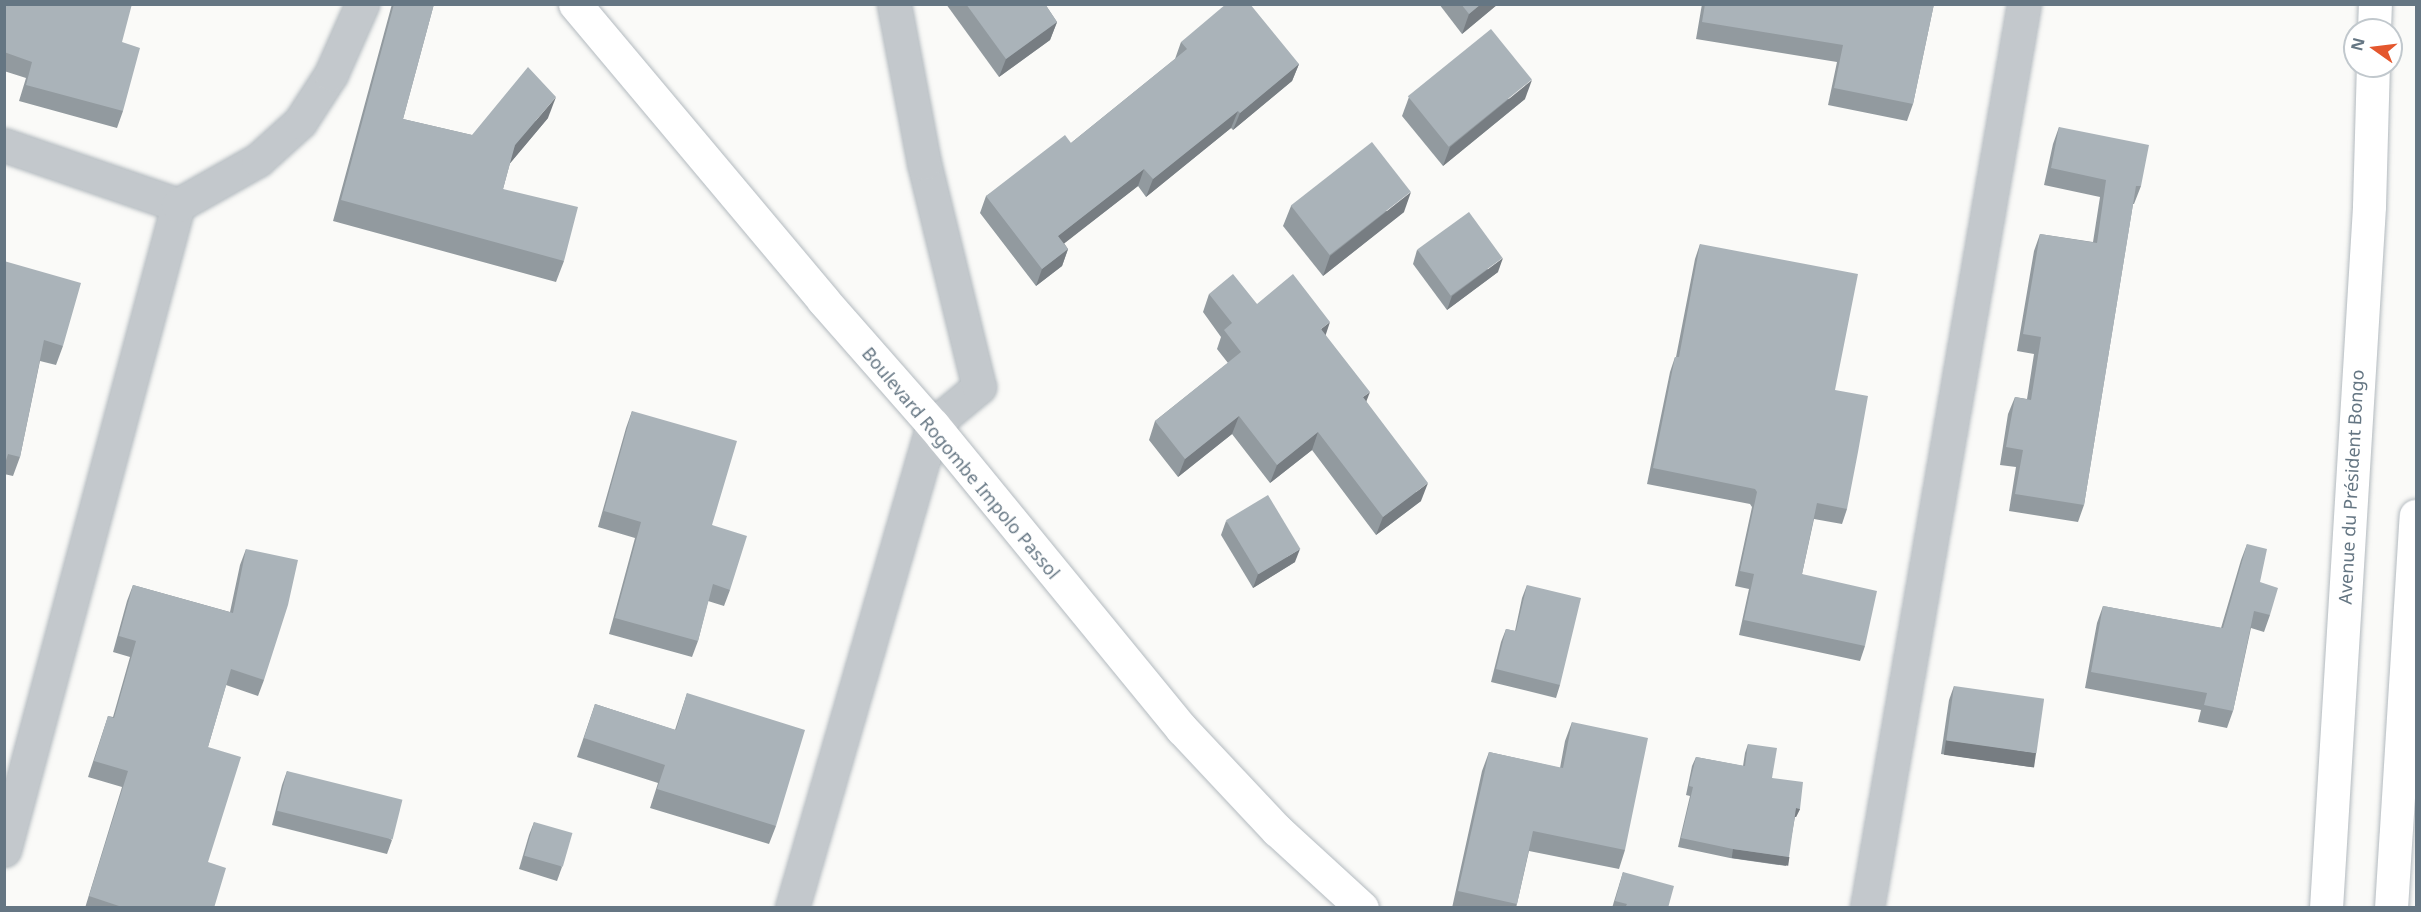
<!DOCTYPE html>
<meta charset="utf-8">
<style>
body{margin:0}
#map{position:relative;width:2421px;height:912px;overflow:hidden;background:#fafaf8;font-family:"Noto Sans",sans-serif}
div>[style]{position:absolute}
.roads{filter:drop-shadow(0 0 2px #b3babf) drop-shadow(0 0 2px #b3babf)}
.street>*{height:33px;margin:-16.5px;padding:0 16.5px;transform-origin:16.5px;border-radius:16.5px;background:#c3c8cc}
.secondary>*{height:33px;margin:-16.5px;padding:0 16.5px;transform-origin:16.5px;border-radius:16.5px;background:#fff}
.wall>*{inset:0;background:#929a9f}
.shaded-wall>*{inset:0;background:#777d82;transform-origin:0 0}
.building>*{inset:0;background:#aab3b9;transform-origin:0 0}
span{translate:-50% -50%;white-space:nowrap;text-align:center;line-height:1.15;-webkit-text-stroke:6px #fff;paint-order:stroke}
.street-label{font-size:18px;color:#657683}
.frame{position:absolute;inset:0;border:6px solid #657683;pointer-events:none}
.north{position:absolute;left:2343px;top:18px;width:60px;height:60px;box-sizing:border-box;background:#fff;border:2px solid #c1c8cd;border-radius:50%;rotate:284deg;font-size:16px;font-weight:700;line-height:24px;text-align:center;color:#657683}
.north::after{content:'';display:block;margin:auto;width:21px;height:27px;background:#e4572e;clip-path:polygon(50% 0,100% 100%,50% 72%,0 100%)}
</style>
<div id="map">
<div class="roads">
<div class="street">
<div style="left:4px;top:145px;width:184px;rotate:19deg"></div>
<div style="left:4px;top:850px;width:668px;rotate:-74.9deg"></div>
<div style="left:178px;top:205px;width:92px;rotate:-29.4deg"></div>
<div style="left:258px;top:160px;width:57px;rotate:-42.1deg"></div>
<div style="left:300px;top:122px;width:57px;rotate:-57.1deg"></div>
<div style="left:331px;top:74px;width:77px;rotate:-66.1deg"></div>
<div style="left:792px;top:908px;width:503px;rotate:-73.73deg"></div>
<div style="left:933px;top:425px;width:60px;rotate:-39.6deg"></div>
<div style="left:979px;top:387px;width:231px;rotate:-103.8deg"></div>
<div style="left:924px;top:163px;width:162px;rotate:-100.7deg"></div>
<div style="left:1867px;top:908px;width:918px;rotate:-80.15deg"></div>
</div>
<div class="secondary">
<div style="left:575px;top:4px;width:386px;rotate:50deg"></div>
<div style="left:823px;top:300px;width:167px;rotate:48.7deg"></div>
<div style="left:933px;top:425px;width:393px;rotate:50.7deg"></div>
<div style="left:1182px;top:729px;width:139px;rotate:46.8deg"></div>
<div style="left:1277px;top:830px;width:115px;rotate:42.5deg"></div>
<div style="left:2374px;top:30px;width:26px;rotate:-88deg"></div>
<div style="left:2326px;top:908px;width:703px;rotate:-86.49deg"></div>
<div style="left:2369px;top:206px;width:140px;rotate:-88.4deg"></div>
<div style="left:2391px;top:908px;width:393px;rotate:-86.4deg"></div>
</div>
</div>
<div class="wall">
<div style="clip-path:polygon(4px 4px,122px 42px,123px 111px,117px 128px,19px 101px,26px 78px,4px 71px)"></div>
<div style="clip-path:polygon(392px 4px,434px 4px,403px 119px,472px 135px,548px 118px,510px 163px,503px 189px,564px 261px,556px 282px,333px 221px)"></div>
<div style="clip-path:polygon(946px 4px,1045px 4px,1057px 22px,1050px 40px,999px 77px)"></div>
<div style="clip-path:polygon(1439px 4px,1498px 4px,1462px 34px)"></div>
<div style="clip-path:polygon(1702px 4px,1934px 4px,1913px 104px,1907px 121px,1828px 105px,1837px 62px,1696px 39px)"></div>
<div style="clip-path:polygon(1181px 42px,1299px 64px,1292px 81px,1233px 130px,1231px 128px,1146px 197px,1138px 186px,1064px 243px,1068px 249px,1062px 266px,1036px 286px,980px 213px,986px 196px,1071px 143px,1175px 59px)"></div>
<div style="clip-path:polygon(1409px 97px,1525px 99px,1443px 166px,1402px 116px)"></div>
<div style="clip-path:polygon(2059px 127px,2141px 186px,2134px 204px,2133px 204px,2084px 505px,2078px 522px,2009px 511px,2016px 467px,2000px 465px,2008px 414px,2015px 397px,2027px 399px,2034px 354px,2017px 351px,2034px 251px,2040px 234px,2093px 242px,2100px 197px,2044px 185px,2053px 144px)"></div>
<div style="clip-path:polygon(1291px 206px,1404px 212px,1323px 276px,1283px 226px)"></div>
<div style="clip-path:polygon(1700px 244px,1835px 390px,1847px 509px,1842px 524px,1814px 519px,1802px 574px,1865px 646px,1860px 661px,1739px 635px,1749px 589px,1735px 586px,1752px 507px,1750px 504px,1647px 484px,1670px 372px,1675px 357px,1676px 357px,1695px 259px)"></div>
<div style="clip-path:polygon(1417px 250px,1498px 272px,1447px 310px,1413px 264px)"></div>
<div style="clip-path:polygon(4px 261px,63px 346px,56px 365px,40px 361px,20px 457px,13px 476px,4px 474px)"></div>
<div style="clip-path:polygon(1209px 294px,1257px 304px,1325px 335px,1366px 401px,1421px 501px,1376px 535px,1312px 450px,1270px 483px,1232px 434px,1178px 477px,1149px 440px,1155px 421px,1228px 363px,1217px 349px,1221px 337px,1203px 312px)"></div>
<div style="clip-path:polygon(632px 411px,712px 525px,730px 590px,724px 606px,708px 601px,698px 641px,692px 657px,609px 634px,635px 538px,598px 527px,626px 428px)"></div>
<div style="clip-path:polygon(1226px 521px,1295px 562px,1253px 588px,1221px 535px)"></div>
<div style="clip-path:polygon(2247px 544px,2270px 615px,2264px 632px,2251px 628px,2233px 711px,2227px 728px,2198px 722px,2201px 710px,2085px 688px,2097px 623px,2103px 606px,2221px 628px,2241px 560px)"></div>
<div style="clip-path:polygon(246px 549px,264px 680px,258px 696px,226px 685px,208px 747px,208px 862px,214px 908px,85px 908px,122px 787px,88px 777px,108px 716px,113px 717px,130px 657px,113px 652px,127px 601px,133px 585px,230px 612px,240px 565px)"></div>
<div style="clip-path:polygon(1527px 585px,1560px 685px,1556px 698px,1491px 682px,1501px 642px,1506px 629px,1515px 631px,1522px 598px)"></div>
<div style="clip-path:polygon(1954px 686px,2031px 767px,1941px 754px,1949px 700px)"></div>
<div style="clip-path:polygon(687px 693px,776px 826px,769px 844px,650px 808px,658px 783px,577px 757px,595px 704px,675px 730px)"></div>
<div style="clip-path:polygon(1572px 722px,1625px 850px,1619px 869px,1529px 851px,1516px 908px,1452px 908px,1482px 771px,1489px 752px,1560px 768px,1565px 741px)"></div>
<div style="clip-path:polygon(1748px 744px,1772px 778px,1800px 809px,1796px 817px,1795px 817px,1786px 866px,1730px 858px,1678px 847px,1690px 796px,1686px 795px,1692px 766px,1696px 757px,1743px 766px,1745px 753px)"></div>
<div style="clip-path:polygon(287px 771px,392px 840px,387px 854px,272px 825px,282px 785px)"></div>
<div style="clip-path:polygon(534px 822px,562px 867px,557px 881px,519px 869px,529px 835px)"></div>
<div style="clip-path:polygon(1623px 872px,1668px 908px,1612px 908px)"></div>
</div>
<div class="shaded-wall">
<div style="clip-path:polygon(1481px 4px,1498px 4px,1462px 34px,1469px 14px)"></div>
<div style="clip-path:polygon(1057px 22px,1050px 40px,999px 77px,1006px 59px)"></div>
<div style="clip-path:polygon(1299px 64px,1292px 81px,1233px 130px,1240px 113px)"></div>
<div style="clip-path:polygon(1532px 80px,1525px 99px,1443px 166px,1450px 147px)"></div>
<div style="clip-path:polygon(556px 97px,548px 118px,507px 167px,515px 145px)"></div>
<div style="clip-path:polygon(1238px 111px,1231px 128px,1146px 197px,1153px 179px)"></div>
<div style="clip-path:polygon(1144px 169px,1138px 186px,1052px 253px,1058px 236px)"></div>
<div style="clip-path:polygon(1411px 192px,1404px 212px,1323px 276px,1330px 256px)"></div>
<div style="clip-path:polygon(1068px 249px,1062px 266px,1036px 286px,1042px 269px)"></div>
<div style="clip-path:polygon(1503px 258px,1498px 272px,1447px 310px,1452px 296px)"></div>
<div style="clip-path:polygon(1330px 322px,1324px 340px,1321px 329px)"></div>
<div style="clip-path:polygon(1370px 392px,1363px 410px,1363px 397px)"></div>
<div style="clip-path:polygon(1239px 416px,1232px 434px,1178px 477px,1185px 459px)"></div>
<div style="clip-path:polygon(1318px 432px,1312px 450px,1270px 483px,1277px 465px)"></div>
<div style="clip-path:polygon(1428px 483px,1421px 501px,1376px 535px,1383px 517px)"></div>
<div style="clip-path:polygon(1300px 549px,1295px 562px,1253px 588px,1258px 574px)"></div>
<div style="left:1946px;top:740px;width:91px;height:15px;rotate:8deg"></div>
<div style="clip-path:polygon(1796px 808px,1800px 809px,1796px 817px,1793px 817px)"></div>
<div style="left:1733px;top:849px;width:57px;height:9px;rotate:8deg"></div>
</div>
<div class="building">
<div style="clip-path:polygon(4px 4px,132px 4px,122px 42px,140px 48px,123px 111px,26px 85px,32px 62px,4px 52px)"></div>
<div style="clip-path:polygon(394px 4px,434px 4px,403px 119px,472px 135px,528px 67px,556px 97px,515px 145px,503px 189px,578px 207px,564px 261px,341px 200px)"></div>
<div style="clip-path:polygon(966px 4px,1045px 4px,1057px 22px,1006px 59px)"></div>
<div style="clip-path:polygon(1226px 4px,1250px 4px,1299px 64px,1240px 113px,1238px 111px,1153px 179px,1144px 169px,1058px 236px,1068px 249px,1042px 269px,986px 196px,1065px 135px,1071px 143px,1187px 49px,1181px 42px)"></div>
<div style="clip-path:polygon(1461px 4px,1481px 4px,1469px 14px)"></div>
<div style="clip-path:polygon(1705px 4px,1934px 4px,1913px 104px,1834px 88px,1843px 45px,1702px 22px)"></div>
<div style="left:1491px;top:29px;width:65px;height:107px;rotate:51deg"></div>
<div style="clip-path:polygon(2059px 127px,2149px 145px,2141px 186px,2136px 186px,2084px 505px,2015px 494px,2023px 450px,2006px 447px,2015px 397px,2031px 400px,2041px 337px,2023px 334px,2040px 234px,2097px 243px,2106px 180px,2051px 168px)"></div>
<div style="left:1372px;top:142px;width:63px;height:103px;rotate:52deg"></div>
<div style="left:1469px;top:212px;width:57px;height:64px;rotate:54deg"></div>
<div style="clip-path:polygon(1700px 244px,1858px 274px,1835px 390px,1868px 396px,1858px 452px,1847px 509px,1817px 503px,1802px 574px,1877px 591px,1865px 646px,1744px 620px,1754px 574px,1740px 571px,1757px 492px,1755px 489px,1653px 468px,1675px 357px,1679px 357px)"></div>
<div style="clip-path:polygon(4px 261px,81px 283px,63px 346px,44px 340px,20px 457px,8px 454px,4px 467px,4px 333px,5px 329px,4px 329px)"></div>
<div style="clip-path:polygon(1233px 274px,1257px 304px,1293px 274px,1330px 322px,1321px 329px,1370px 392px,1363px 397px,1428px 483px,1383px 517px,1318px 432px,1277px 465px,1239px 416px,1185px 459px,1155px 421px,1241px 352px,1224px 330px,1232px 323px,1209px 294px)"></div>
<div style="clip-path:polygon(632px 411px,737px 441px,712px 525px,747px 536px,730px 590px,713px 584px,698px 641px,615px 618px,641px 522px,604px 511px)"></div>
<div style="left:1268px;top:495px;width:63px;height:49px;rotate:59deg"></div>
<div style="clip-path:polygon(2247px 544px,2267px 549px,2260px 582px,2278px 588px,2270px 615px,2254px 611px,2233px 711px,2204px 705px,2207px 693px,2091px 672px,2103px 606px,2223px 628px)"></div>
<div style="clip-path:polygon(246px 549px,298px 560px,288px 605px,264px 680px,231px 669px,208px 747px,241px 757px,208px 862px,226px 868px,214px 908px,125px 908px,89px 896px,128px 771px,94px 761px,108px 716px,114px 718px,136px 641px,119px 636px,133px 585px,233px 613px)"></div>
<div style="clip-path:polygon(1527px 585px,1581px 598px,1560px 685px,1496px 669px,1506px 629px,1516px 631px)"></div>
<div style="left:1954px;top:686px;width:91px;height:55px;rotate:8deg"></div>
<div style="clip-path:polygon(687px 693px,805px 730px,776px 826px,657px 789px,665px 765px,584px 738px,595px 704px,676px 730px)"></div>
<div style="clip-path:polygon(1572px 722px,1648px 738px,1625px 850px,1533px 831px,1517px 904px,1458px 891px,1489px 752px,1563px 768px)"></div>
<div style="clip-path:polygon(1748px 744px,1777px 748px,1772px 778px,1803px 782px,1800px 809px,1796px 808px,1789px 857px,1733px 849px,1681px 838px,1693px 787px,1689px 786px,1696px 757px,1745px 766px)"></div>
<div style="left:287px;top:771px;width:119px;height:41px;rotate:14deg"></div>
<div style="left:534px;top:822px;width:40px;height:35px;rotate:16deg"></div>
<div style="clip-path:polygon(1623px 872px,1674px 886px,1668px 908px,1625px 908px,1627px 904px,1615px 901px)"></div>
</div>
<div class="street-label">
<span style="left:961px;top:463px;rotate:50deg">Boulevard Rogombe Impolo Passol</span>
<span style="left:2351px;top:487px;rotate:-87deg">Avenue du Président Bongo</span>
</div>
<div class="frame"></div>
<div class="north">N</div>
</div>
